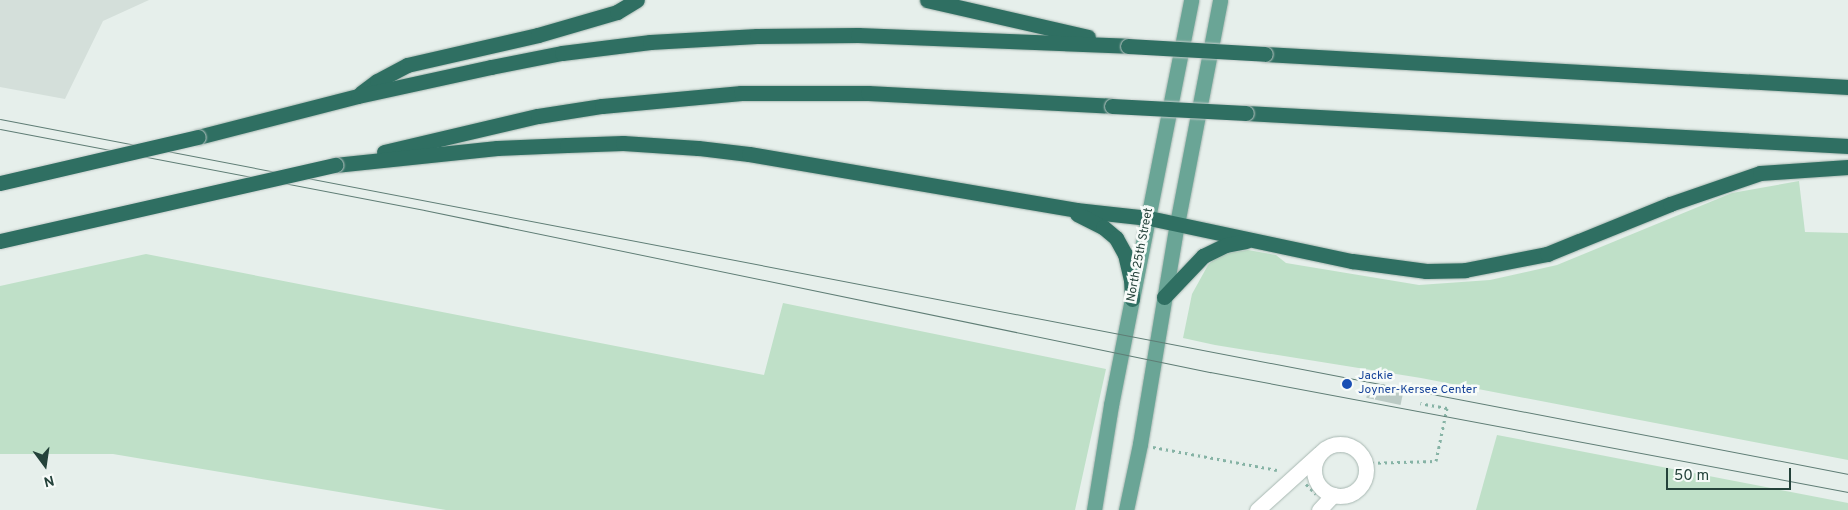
<!DOCTYPE html>
<style>
body{margin:0}
#map{position:relative;width:1848px;height:510px;overflow:hidden;background:#e6efeb;font-family:Overpass,sans-serif}
div>[style]{position:absolute}
.built>*{inset:0;background:#d4dfda}
.green>*{inset:0;background:#bfe0c8}
.building>*{inset:0;background:#bbcac4;transform-origin:0 0}
.path>*{height:3px;margin-top:-1.5px;transform-origin:0;background:repeating-linear-gradient(90deg,#86b3a5 0 2.5px,transparent 0 6.5px)}
.roads{filter:drop-shadow(0 0 1px #a8b8b2) drop-shadow(0 0 1px #a8b8b2)}
.minor>*{height:15px;margin:-7.5px;padding:0 7.5px;transform-origin:7.5px;border-radius:7.5px;background:#fff}
.minor>.ring{margin:-7.5px;padding:0;box-sizing:content-box;background:none;border:15px solid #fff;border-radius:50%}
.major>*{height:15px;margin:-7.5px;padding:0 7.5px;transform-origin:7.5px;border-radius:7.5px;background:#6aa596}
.highway>*{height:15px;margin:-7.5px;padding:0 7.5px;transform-origin:7.5px;border-radius:7.5px;background:#2f6f62}
.tram>*{height:1px;margin:-0.5px;padding:0 0.5px;transform-origin:0.5px;border-radius:0.5px;background:#5f7d75}
.bridges{filter:drop-shadow(0 0 1px #c2cac8) drop-shadow(0 0 1px #c2cac8)}
.highway-bridge>*{height:15px;margin:-7.5px;padding:0 7.5px;transform-origin:7.5px;border-radius:7.5px;background:#2f6f62}
.dots>*{width:14px;height:14px;translate:-50% -50%;box-sizing:border-box;border:2px solid #f7fbf9;border-radius:50%}
span{translate:-50% -50%;white-space:nowrap;text-align:center;line-height:1.15;-webkit-text-stroke:5px #f7fbf9;paint-order:stroke}
.street-label{font-size:12px;color:#24423a}
.transit-label{font-size:12px;color:#164399}
.left{translate:0 -50%;text-align:left}
.north{position:absolute;left:20px;top:440px;width:50px;height:50px;-webkit-text-stroke:4px #f7fbf9;paint-order:stroke;rotate:166deg;font-size:14px;font-weight:700;line-height:20px;text-align:center;color:#24423a}
.north::after{content:'';display:block;margin:auto;width:18px;height:22px;background:#24423a;clip-path:polygon(50% 0,100% 100%,50% 72%,0 100%)}
.scale{position:absolute;left:1666px;top:468px;width:125px;height:22px;box-sizing:border-box;border:2px solid #24423a;border-top:0;padding-left:6px;font-size:15px;line-height:18px;white-space:nowrap;color:#24423a;-webkit-text-stroke:4px #f7fbf9;paint-order:stroke}
</style>
<div id="map">
<div class="built">
<div style="clip-path:polygon(0 0,149px 0,103px 21px,65px 99px,0 87px)"></div>
</div>
<div class="green">
<div style="clip-path:polygon(1799px 181px,1805px 232px,1848px 233px,1848px 460px,1421px 378px,1215px 345px,1183px 338px,1192px 294px,1208px 265px,1220px 254px,1248px 250px,1276px 255px,1286px 263px,1419px 285px,1490px 280px,1557px 265px,1732px 193px)"></div>
<div style="clip-path:polygon(146px 254px,764px 375px,783px 303px,1106px 369px,1075px 510px,446px 510px,113px 454px,0 454px,0 286px)"></div>
<div style="clip-path:polygon(1497px 435px,1848px 503px,1848px 510px,1476px 510px)"></div>
</div>
<div class="building">
<div style="left:1369px;top:385px;width:35px;height:13px;rotate:12deg"></div>
</div>
<div class="path">
<div style="left:1153px;top:447px;width:126px;rotate:10.5deg"></div>
<div style="left:1365px;top:463px;width:71px;rotate:-1.6deg"></div>
<div style="left:1436px;top:461px;width:54px;rotate:-78.3deg"></div>
<div style="left:1447px;top:408px;width:27px;rotate:-170deg"></div>
<div style="left:1306px;top:484px;width:14px;rotate:45deg"></div>
</div>
<div class="roads">
<div class="minor">
<div class="ring" style="left:1314px;top:444px;width:37px;height:37px"></div>
<div style="left:1257px;top:510px;width:84px;rotate:-42.1deg"></div>
<div style="left:1319px;top:510px;width:21px;rotate:-47deg"></div>
</div>
<div class="major">
<div style="left:1094px;top:510px;width:106px;rotate:-80.8deg"></div>
<div style="left:1111px;top:405px;width:413px;rotate:-78.8deg"></div>
<div style="left:1126px;top:510px;width:67px;rotate:-78deg"></div>
<div style="left:1140px;top:444px;width:223px;rotate:-80.5deg"></div>
<div style="left:1177px;top:224px;width:228px;rotate:-79.1deg"></div>
</div>
<div class="highway">
<div style="left:927px;top:0;width:165px;rotate:12.9deg"></div>
<div style="left:1265px;top:54px;width:584px;rotate:3.24deg"></div>
<div style="left:361px;top:93px;width:20px;rotate:-37deg"></div>
<div style="left:377px;top:81px;width:34px;rotate:-28deg"></div>
<div style="left:407px;top:65px;width:134px;rotate:-12.9deg"></div>
<div style="left:538px;top:35px;width:82px;rotate:-16.2deg"></div>
<div style="left:617px;top:12px;width:23px;rotate:-31deg"></div>
<div style="left:1246px;top:113px;width:603px;rotate:3.14deg"></div>
<div style="left:198px;top:137px;width:165px;rotate:-14.4deg"></div>
<div style="left:358px;top:96px;width:136px;rotate:-12.3deg"></div>
<div style="left:491px;top:67px;width:72px;rotate:-11.2deg"></div>
<div style="left:562px;top:53px;width:89px;rotate:-7.1deg"></div>
<div style="left:650px;top:42px;width:107px;rotate:-3.2deg"></div>
<div style="left:757px;top:36px;width:101px;rotate:-0.6deg"></div>
<div style="left:858px;top:35px;width:270px;rotate:2.3deg"></div>
<div style="left:384px;top:152px;width:158px;rotate:-13.2deg"></div>
<div style="left:538px;top:116px;width:65px;rotate:-8.9deg"></div>
<div style="left:602px;top:106px;width:140px;rotate:-5.3deg"></div>
<div style="left:741px;top:93px;width:127px"></div>
<div style="left:868px;top:93px;width:244px;rotate:3deg"></div>
<div style="left:335px;top:165px;width:163px;rotate:-6deg"></div>
<div style="left:497px;top:148px;width:70px;rotate:-2.5deg"></div>
<div style="left:567px;top:145px;width:56px;rotate:-2deg"></div>
<div style="left:623px;top:143px;width:75px;rotate:3.8deg"></div>
<div style="left:698px;top:148px;width:51px;rotate:6.7deg"></div>
<div style="left:749px;top:154px;width:332px;rotate:9.7deg"></div>
<div style="left:1076px;top:210px;width:73px;rotate:6.3deg"></div>
<div style="left:1149px;top:218px;width:208px;rotate:12deg"></div>
<div style="left:1352px;top:261px;width:75px;rotate:7.7deg"></div>
<div style="left:1426px;top:271px;width:39px;rotate:-1deg"></div>
<div style="left:1465px;top:270px;width:84px;rotate:-11deg"></div>
<div style="left:1547px;top:254px;width:133px;rotate:-22.1deg"></div>
<div style="left:1670px;top:204px;width:95px;rotate:-19deg"></div>
<div style="left:1760px;top:173px;width:88px;rotate:-3.9deg"></div>
<div style="left:1077px;top:214px;width:29px;rotate:27deg"></div>
<div style="left:1103px;top:227px;width:17px;rotate:40deg"></div>
<div style="left:1116px;top:238px;width:18px;rotate:61deg"></div>
<div style="left:1125px;top:254px;width:26px;rotate:77deg"></div>
<div style="left:1131px;top:279px;width:20px;rotate:87deg"></div>
<div style="left:1164px;top:297px;width:57px;rotate:-46.4deg"></div>
<div style="left:1203px;top:256px;width:25px;rotate:-26deg"></div>
<div style="left:1226px;top:245px;width:20px;rotate:-11deg"></div>
</div>
</div>
<div class="tram">
<div style="left:0;top:119px;width:1882px;rotate:10.87deg"></div>
<div style="left:0;top:129px;width:432px;rotate:10.8deg"></div>
<div style="left:424px;top:210px;width:803px;rotate:11.65deg"></div>
<div style="left:1210px;top:372px;width:649px;rotate:10.65deg"></div>
</div>
<div class="bridges">
<div class="highway-bridge">
<div style="left:1128px;top:46px;width:137px;rotate:3.3deg"></div>
<div style="left:1112px;top:106px;width:134px;rotate:3deg"></div>
<div style="left:0;top:183px;width:203px;rotate:-13.1deg"></div>
<div style="left:0;top:241px;width:344px;rotate:-12.8deg"></div>
</div>
</div>
<div class="dots">
<div style="left:1347px;top:384px;background:#1a4fb4"></div>
</div>
<div class="street-label">
<span style="left:1141px;top:255px;rotate:-79deg">North 25th Street</span>
</div>
<div class="transit-label">
<span class="left" style="left:1358px;top:384px">Jackie<br>Joyner-Kersee Center</span>
</div>
<div class="north">N</div>
<div class="scale">50 m</div>
</div>
